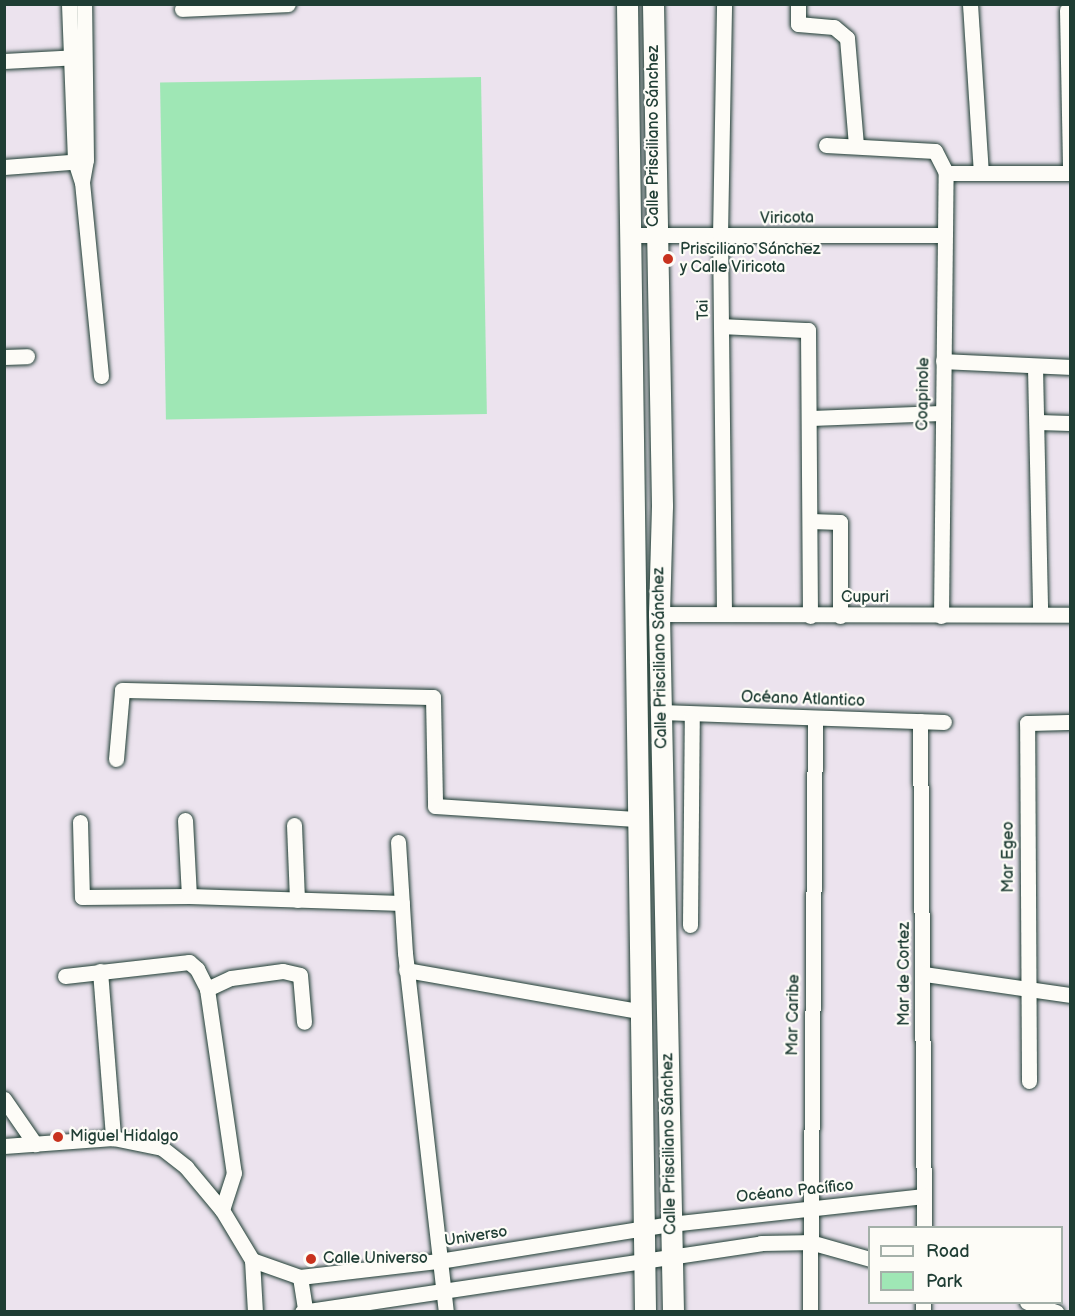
<!DOCTYPE html>
<meta charset="utf-8">
<style>
body{margin:0}
#map{position:relative;width:1075px;height:1316px;overflow:hidden;background:#ece3ee;font-family:"Balsamiq Sans",sans-serif}
div>[style]{position:absolute}
.green>*{inset:0;background:#9fe7b5;transform-origin:0 0}
.roads{filter:drop-shadow(0 0 2px #1f3d34) drop-shadow(0 0 2px #1f3d34)}
.street>*{height:15px;margin:-7.5px;padding:0 7.5px;transform-origin:7.5px;border-radius:7.5px;background:#fdfcf7}
.secondary>*{height:21px;margin:-10.5px;padding:0 10.5px;transform-origin:10.5px;border-radius:10.5px;background:#fdfcf7}
.dots>*{width:16px;height:16px;translate:-50% -50%;box-sizing:border-box;border:3px solid #fdfcf7;border-radius:50%}
span{translate:-50% -50%;white-space:nowrap;text-align:center;line-height:1.15;-webkit-text-stroke:4.5px #fdfcf7;paint-order:stroke}
.street-label{font-size:16px;color:#1f3d34}
.poi-label{font-size:16px;color:#1f3d34}
.left{translate:0 -50%;text-align:left}
.frame{position:absolute;inset:0;border:6px solid #1f3d34;pointer-events:none}
.legend{position:absolute;left:868px;top:1226px;width:195px;height:78px;box-sizing:border-box;background:#fdfcf7;border:2px solid #a4b0a9;margin:0;padding:8px 10px;list-style:none;font-size:18px;color:#1f3d34}
.legend li{display:flex;align-items:center;gap:12px;height:30px}
.legend b{width:30px;border:2px solid #a4b0a9}
</style>
<div id="map">
<div class="green">
<div style="left:481px;top:77px;width:337px;height:321px;rotate:89deg"></div>
</div>
<div class="roads">
<div class="street">
<div style="left:69px;top:4px;width:157px;rotate:87.8deg"></div>
<div style="left:75px;top:161px;width:22px;rotate:72deg"></div>
<div style="left:82px;top:182px;width:195px;rotate:84.4deg"></div>
<div style="left:798px;top:4px;width:20px;rotate:90deg"></div>
<div style="left:798px;top:24px;width:36px;rotate:5deg"></div>
<div style="left:834px;top:27px;width:17px;rotate:40deg"></div>
<div style="left:847px;top:38px;width:108px;rotate:85.2deg"></div>
<div style="left:970px;top:4px;width:169px;rotate:86.3deg"></div>
<div style="left:182px;top:9px;width:106px;rotate:-2.7deg"></div>
<div style="left:1067px;top:10px;width:163px;rotate:88.9deg"></div>
<div style="left:4px;top:61px;width:75px;rotate:-3.1deg"></div>
<div style="left:826px;top:145px;width:109px;rotate:3.2deg"></div>
<div style="left:935px;top:151px;width:25px;rotate:63deg"></div>
<div style="left:4px;top:167px;width:79px;rotate:-4.3deg"></div>
<div style="left:946px;top:173px;width:124px"></div>
<div style="left:82px;top:182px;width:22px;rotate:-80deg"></div>
<div style="left:86px;top:160px;width:156px;rotate:-90.7deg"></div>
<div style="left:630px;top:235px;width:314px"></div>
<div style="left:722px;top:326px;width:86px;rotate:2.7deg"></div>
<div style="left:808px;top:330px;width:286px;rotate:89.6deg"></div>
<div style="left:4px;top:357px;width:23px;rotate:-2deg"></div>
<div style="left:943px;top:361px;width:127px;rotate:2.7deg"></div>
<div style="left:1035px;top:367px;width:247px;rotate:88.8deg"></div>
<div style="left:811px;top:418px;width:130px;rotate:-2.2deg"></div>
<div style="left:1038px;top:422px;width:32px;rotate:2deg"></div>
<div style="left:810px;top:521px;width:30px;rotate:2deg"></div>
<div style="left:840px;top:522px;width:94px;rotate:90deg"></div>
<div style="left:659px;top:614px;width:411px;rotate:0.1deg"></div>
<div style="left:724px;top:614px;width:377px;rotate:-90.6deg"></div>
<div style="left:720px;top:237px;width:233px;rotate:-89deg"></div>
<div style="left:941px;top:616px;width:443px;rotate:-89.4deg"></div>
<div style="left:661px;top:712px;width:283px;rotate:2deg"></div>
<div style="left:920px;top:721px;width:507px;rotate:89.55deg"></div>
<div style="left:116px;top:759px;width:69px;rotate:-85deg"></div>
<div style="left:122px;top:690px;width:311px;rotate:1.3deg"></div>
<div style="left:433px;top:697px;width:109px;rotate:88.9deg"></div>
<div style="left:435px;top:806px;width:201px;rotate:3.7deg"></div>
<div style="left:185px;top:820px;width:76px;rotate:87deg"></div>
<div style="left:80px;top:822px;width:75px;rotate:88.5deg"></div>
<div style="left:82px;top:897px;width:107px;rotate:-0.5deg"></div>
<div style="left:189px;top:896px;width:213px;rotate:1.9deg"></div>
<div style="left:294px;top:825px;width:75px;rotate:87.7deg"></div>
<div style="left:398px;top:842px;width:111px;rotate:86.4deg"></div>
<div style="left:405px;top:953px;width:361px;rotate:83.5deg"></div>
<div style="left:690px;top:925px;width:210px;rotate:-89.5deg"></div>
<div style="left:406px;top:970px;width:236px;rotate:10deg"></div>
<div style="left:100px;top:971px;width:168px;rotate:85.5deg"></div>
<div style="left:924px;top:974px;width:148px;rotate:8.2deg"></div>
<div style="left:65px;top:976px;width:125px;rotate:-6.4deg"></div>
<div style="left:189px;top:962px;width:11px;rotate:41deg"></div>
<div style="left:197px;top:969px;width:22px;rotate:63deg"></div>
<div style="left:207px;top:989px;width:186px;rotate:81.7deg"></div>
<div style="left:234px;top:1173px;width:39px;rotate:108deg"></div>
<div style="left:207px;top:989px;width:26px;rotate:-25deg"></div>
<div style="left:231px;top:978px;width:52px;rotate:-7.7deg"></div>
<div style="left:283px;top:971px;width:17px;rotate:13deg"></div>
<div style="left:300px;top:975px;width:47px;rotate:85.1deg"></div>
<div style="left:1029px;top:1081px;width:358px;rotate:-90.3deg"></div>
<div style="left:1027px;top:723px;width:43px;rotate:-1.3deg"></div>
<div style="left:4px;top:1099px;width:55px;rotate:55.4deg"></div>
<div style="left:4px;top:1146px;width:109px;rotate:-4.2deg"></div>
<div style="left:113px;top:1138px;width:50px;rotate:11.5deg"></div>
<div style="left:162px;top:1148px;width:31px;rotate:38deg"></div>
<div style="left:186px;top:1167px;width:56px;rotate:50.1deg"></div>
<div style="left:222px;top:1210px;width:58px;rotate:59deg"></div>
<div style="left:252px;top:1260px;width:52px;rotate:86.7deg"></div>
<div style="left:252px;top:1260px;width:51px;rotate:19.5deg"></div>
<div style="left:300px;top:1277px;width:140px;rotate:-6.6deg"></div>
<div style="left:439px;top:1261px;width:235px;rotate:-9.1deg"></div>
<div style="left:671px;top:1224px;width:254px;rotate:-6.3deg"></div>
<div style="left:300px;top:1277px;width:33px;rotate:81deg"></div>
<div style="left:1027px;top:1302px;width:31px;rotate:19deg"></div>
<div style="left:302px;top:1312px;width:464px;rotate:-8.5deg"></div>
<div style="left:761px;top:1243px;width:49px;rotate:-1.2deg"></div>
<div style="left:810px;top:1242px;width:62px;rotate:15.8deg"></div>
<div style="left:810px;top:1312px;width:593px;rotate:-89.52deg"></div>
<div style="left:923px;top:1312px;width:10px;rotate:-90deg"></div>
</div>
<div class="secondary">
<div style="left:627px;top:4px;width:1308px;rotate:89.21deg"></div>
<div style="left:653px;top:4px;width:502px;rotate:88.97deg"></div>
<div style="left:662px;top:506px;width:108px;rotate:91.6deg"></div>
<div style="left:659px;top:614px;width:698px;rotate:88.85deg"></div>
</div>
</div>
<div class="dots">
<div style="left:668px;top:259px;background:#c8321e"></div>
<div style="left:58px;top:1137px;background:#c8321e"></div>
<div style="left:311px;top:1259px;background:#c8321e"></div>
</div>
<div class="street-label">
<span style="left:654px;top:136px;rotate:-90deg">Calle Prisciliano Sánchez</span>
<span style="left:787px;top:219px;rotate:-1deg">Viricota</span>
<span style="left:704px;top:310px;rotate:-91deg">Tai</span>
<span style="left:924px;top:394px;rotate:-89deg">Coapinole</span>
<span style="left:865px;top:598px">Cupuri</span>
<span style="left:661px;top:658px;rotate:-91deg">Calle Prisciliano Sánchez</span>
<span style="left:803px;top:700px;rotate:2deg">Océano Atlantico</span>
<span style="left:1009px;top:857px;rotate:-90deg">Mar Egeo</span>
<span style="left:905px;top:974px;rotate:-90deg">Mar de Cortez</span>
<span style="left:794px;top:1015px;rotate:-89deg">Mar Caribe</span>
<span style="left:670px;top:1144px;rotate:-91deg">Calle Prisciliano Sánchez</span>
<span style="left:795px;top:1192px;rotate:-6deg">Océano Pacífico</span>
<span style="left:476px;top:1237px;rotate:-9deg">Universo</span>
</div>
<div class="poi-label">
<span class="left" style="left:680px;top:259px">Prisciliano Sánchez<br>y Calle Viricota</span>
<span class="left" style="left:70px;top:1137px">Miguel Hidalgo</span>
<span class="left" style="left:323px;top:1259px">Calle Universo</span>
</div>
<div class="frame"></div>
<ul class="legend">
<li><b style="height:8px;background:#fdfcf7"></b>Road</li>
<li><b style="height:16px;background:#9fe7b5"></b>Park</li>
</ul>
</div>
